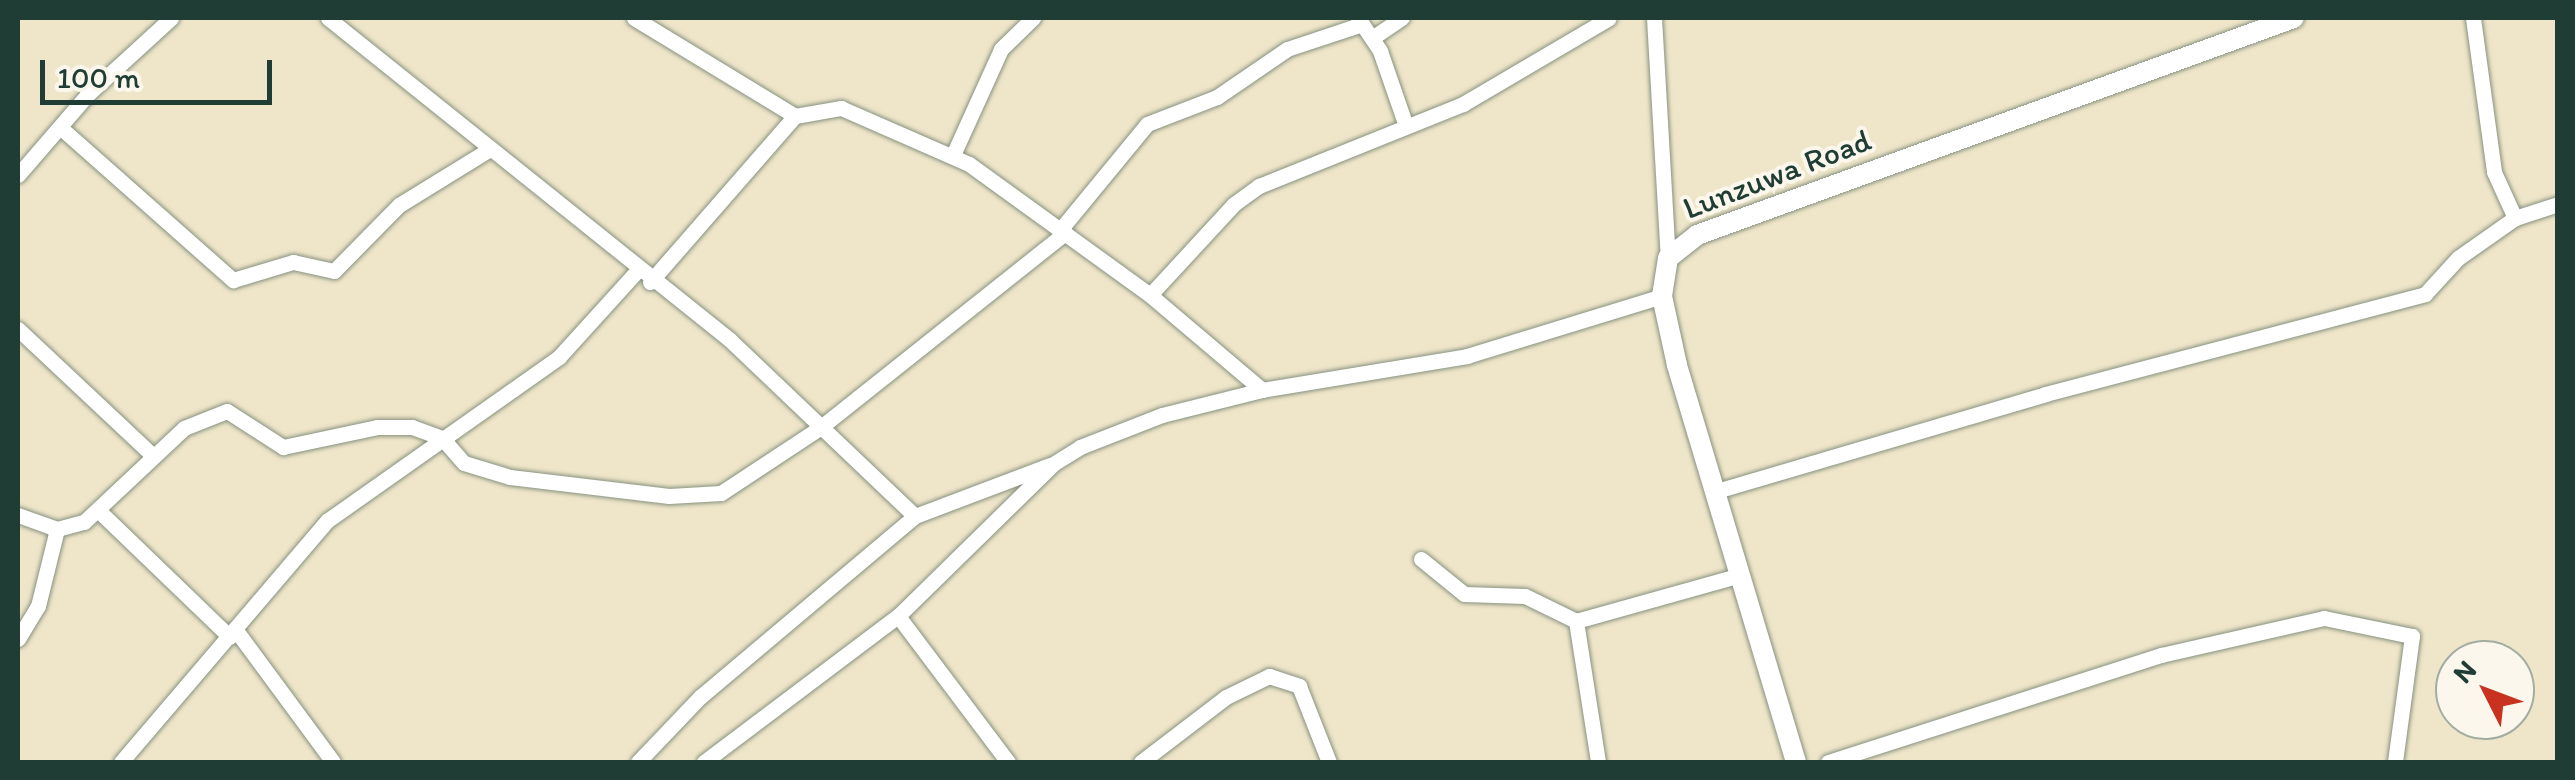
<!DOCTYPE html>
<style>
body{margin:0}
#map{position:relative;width:2575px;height:780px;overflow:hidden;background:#efe6ca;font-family:Itim,sans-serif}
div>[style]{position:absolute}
.roads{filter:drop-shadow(0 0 2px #87927f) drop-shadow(0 0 2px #87927f)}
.minor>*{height:15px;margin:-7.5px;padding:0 7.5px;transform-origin:7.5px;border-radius:7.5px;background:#fff}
.tertiary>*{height:20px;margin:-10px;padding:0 10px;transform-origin:10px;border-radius:10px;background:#fff}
span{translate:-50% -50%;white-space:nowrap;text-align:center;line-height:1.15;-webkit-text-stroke:8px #fbf7ec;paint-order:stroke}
.street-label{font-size:32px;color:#1f3d34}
.frame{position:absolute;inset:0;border:20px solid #1f3d34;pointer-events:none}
.north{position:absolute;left:2435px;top:640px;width:100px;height:100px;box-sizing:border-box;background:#fbf7ec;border:2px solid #a3ada2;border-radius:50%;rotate:312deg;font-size:28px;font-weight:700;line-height:40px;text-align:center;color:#1f3d34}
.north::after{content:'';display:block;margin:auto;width:35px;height:45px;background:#c8321e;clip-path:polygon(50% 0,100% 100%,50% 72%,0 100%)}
.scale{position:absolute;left:40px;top:60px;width:232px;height:45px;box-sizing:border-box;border:5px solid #1f3d34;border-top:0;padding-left:12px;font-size:30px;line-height:35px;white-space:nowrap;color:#1f3d34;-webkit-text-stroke:8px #fbf7ec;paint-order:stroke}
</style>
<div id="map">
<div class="roads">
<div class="minor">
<div style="left:328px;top:18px;width:515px;rotate:38.69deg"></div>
<div style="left:730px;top:340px;width:255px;rotate:43.6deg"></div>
<div style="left:634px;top:18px;width:188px;rotate:31.3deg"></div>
<div style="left:1358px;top:18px;width:40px;rotate:56deg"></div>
<div style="left:1380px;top:51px;width:76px;rotate:70.9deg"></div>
<div style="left:1654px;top:18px;width:240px;rotate:86.7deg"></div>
<div style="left:2473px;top:18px;width:155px;rotate:82.2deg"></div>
<div style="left:2494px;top:172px;width:51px;rotate:65.5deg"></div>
<div style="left:1372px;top:38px;width:36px;rotate:-34deg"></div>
<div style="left:61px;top:128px;width:230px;rotate:41.5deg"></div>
<div style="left:233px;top:280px;width:63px;rotate:-16.7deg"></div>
<div style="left:293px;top:262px;width:42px;rotate:12.4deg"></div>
<div style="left:334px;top:271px;width:93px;rotate:-45.4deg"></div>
<div style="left:399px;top:205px;width:107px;rotate:-31.6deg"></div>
<div style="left:953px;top:155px;width:116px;rotate:-65.6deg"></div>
<div style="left:1001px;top:49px;width:45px;rotate:-44.1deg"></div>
<div style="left:18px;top:175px;width:106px;rotate:-49.2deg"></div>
<div style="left:87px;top:95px;width:114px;rotate:-42.5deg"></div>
<div style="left:1060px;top:230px;width:137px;rotate:-50.6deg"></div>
<div style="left:1147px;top:124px;width:75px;rotate:-21.1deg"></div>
<div style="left:1217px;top:97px;width:85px;rotate:-34.4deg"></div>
<div style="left:1287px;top:49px;width:79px;rotate:-18.4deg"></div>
<div style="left:650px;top:282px;width:220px;rotate:-48.9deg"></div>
<div style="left:795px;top:116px;width:47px;rotate:-9.9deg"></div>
<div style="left:841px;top:108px;width:140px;rotate:23.6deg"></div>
<div style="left:969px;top:164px;width:223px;rotate:35.9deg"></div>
<div style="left:1150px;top:295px;width:147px;rotate:40.3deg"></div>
<div style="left:1150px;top:295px;width:124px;rotate:-47.3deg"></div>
<div style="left:1234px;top:204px;width:31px;rotate:-36deg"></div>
<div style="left:1259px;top:186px;width:220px;rotate:-21.9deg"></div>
<div style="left:1463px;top:104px;width:169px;rotate:-30.5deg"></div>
<div style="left:18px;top:329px;width:183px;rotate:43.2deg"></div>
<div style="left:1713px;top:492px;width:346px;rotate:-16.4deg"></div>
<div style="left:2045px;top:394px;width:393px;rotate:-14.7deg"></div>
<div style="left:2425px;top:294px;width:49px;rotate:-47.5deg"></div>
<div style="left:2458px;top:258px;width:70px;rotate:-35.1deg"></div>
<div style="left:2515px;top:218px;width:45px;rotate:-18deg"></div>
<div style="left:100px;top:512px;width:180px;rotate:43.9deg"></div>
<div style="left:18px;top:515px;width:41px;rotate:19.7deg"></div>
<div style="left:57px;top:529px;width:28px;rotate:-15deg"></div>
<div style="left:84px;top:522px;width:137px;rotate:-43.2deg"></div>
<div style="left:184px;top:428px;width:46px;rotate:-21.6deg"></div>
<div style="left:227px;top:411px;width:67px;rotate:32.7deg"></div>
<div style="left:283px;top:447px;width:96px;rotate:-12deg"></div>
<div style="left:377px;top:427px;width:35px"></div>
<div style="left:412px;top:427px;width:32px;rotate:20deg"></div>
<div style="left:442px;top:438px;width:33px;rotate:49deg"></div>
<div style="left:464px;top:463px;width:48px;rotate:16.9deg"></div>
<div style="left:510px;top:477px;width:160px;rotate:6.8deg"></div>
<div style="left:669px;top:496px;width:52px;rotate:-3.3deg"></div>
<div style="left:721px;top:493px;width:120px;rotate:-33.4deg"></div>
<div style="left:821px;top:427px;width:312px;rotate:-38.5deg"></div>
<div style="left:1421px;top:559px;width:55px;rotate:39.1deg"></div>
<div style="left:1464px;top:594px;width:61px;rotate:1.9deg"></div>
<div style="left:1525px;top:596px;width:57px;rotate:26.1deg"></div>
<div style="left:1576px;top:621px;width:167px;rotate:-15.6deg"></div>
<div style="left:898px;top:616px;width:183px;rotate:53deg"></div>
<div style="left:1576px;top:621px;width:143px;rotate:81.1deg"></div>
<div style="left:235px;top:629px;width:165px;rotate:53.6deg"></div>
<div style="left:18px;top:639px;width:39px;rotate:-59deg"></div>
<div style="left:38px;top:606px;width:79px;rotate:-76.1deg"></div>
<div style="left:121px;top:762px;width:318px;rotate:-49.5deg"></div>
<div style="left:328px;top:520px;width:283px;rotate:-35.2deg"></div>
<div style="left:559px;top:357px;width:116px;rotate:-47.8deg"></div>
<div style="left:638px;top:762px;width:90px;rotate:-46.4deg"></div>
<div style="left:700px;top:697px;width:281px;rotate:-40.1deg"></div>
<div style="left:915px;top:516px;width:144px;rotate:-20.7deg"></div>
<div style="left:704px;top:762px;width:243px;rotate:-37deg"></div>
<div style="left:898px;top:616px;width:217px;rotate:-44.4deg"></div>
<div style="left:1053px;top:464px;width:32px;rotate:-32deg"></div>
<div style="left:1080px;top:447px;width:88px;rotate:-21.3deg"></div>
<div style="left:1162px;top:415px;width:103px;rotate:-14deg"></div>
<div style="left:1262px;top:390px;width:208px;rotate:-9.4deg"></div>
<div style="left:1467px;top:356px;width:204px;rotate:-17.1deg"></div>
<div style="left:1141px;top:762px;width:107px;rotate:-37.4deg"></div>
<div style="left:1226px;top:697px;width:48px;rotate:-26deg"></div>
<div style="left:1269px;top:676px;width:32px;rotate:18deg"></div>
<div style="left:1299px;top:686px;width:82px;rotate:68.5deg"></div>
<div style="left:1828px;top:762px;width:350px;rotate:-17.8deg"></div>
<div style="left:2161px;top:655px;width:167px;rotate:-12.8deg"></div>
<div style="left:2324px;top:618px;width:90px;rotate:11.6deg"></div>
<div style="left:2412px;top:636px;width:127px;rotate:97.7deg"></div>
</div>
<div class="tertiary">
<div style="left:1796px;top:762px;width:414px;rotate:-106.7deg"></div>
<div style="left:1677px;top:365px;width:71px;rotate:-102.3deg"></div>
<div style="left:1662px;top:296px;width:38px;rotate:-81deg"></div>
<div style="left:1668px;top:258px;width:37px;rotate:-38deg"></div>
<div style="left:1697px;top:235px;width:635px;rotate:-19.98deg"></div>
</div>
</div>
<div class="street-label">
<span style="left:1777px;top:174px;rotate:-21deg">Lunzuwa Road</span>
</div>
<div class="frame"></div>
<div class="north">N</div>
<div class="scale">100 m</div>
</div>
